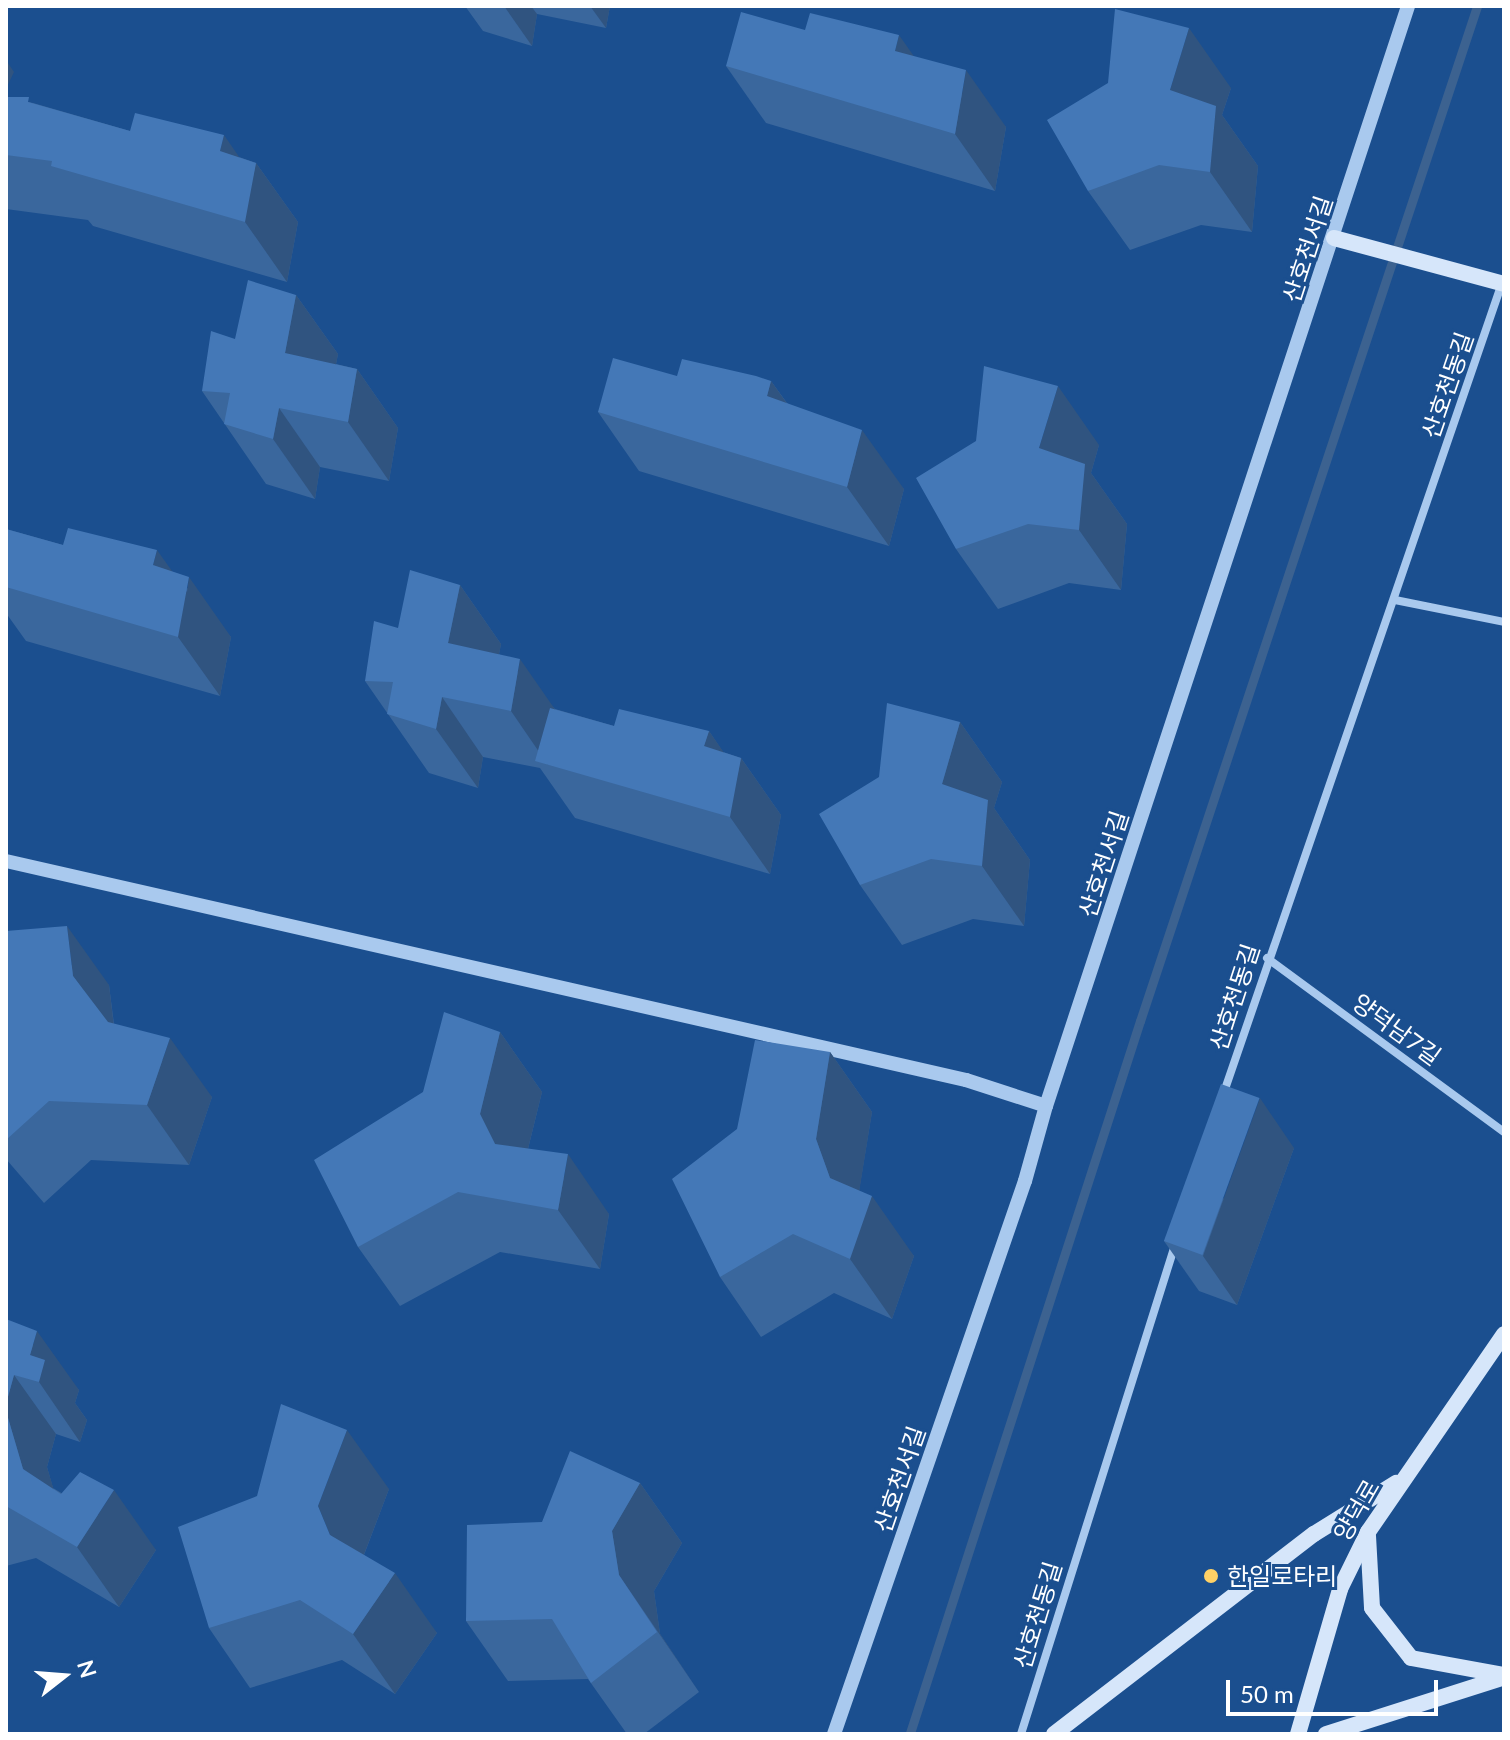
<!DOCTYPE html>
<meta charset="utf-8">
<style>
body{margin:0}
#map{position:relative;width:1510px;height:1740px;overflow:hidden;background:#1b4f8f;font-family:Lato,"Noto Sans KR",sans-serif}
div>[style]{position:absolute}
.stream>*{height:9px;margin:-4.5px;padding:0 4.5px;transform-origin:4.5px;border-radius:4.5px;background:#3c6290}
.minor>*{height:8px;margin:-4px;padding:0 4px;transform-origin:4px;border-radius:4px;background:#a9c9ee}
.tertiary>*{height:14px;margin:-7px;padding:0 7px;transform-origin:7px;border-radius:7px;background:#a9c9ee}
.secondary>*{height:16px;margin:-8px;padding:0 8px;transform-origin:8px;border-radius:8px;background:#d6e6fa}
.wall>*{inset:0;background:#3a679d}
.shaded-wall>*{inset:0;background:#305480}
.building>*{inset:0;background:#4478b7;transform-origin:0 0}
.dots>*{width:22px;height:22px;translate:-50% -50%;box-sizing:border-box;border:4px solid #1b4f8f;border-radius:50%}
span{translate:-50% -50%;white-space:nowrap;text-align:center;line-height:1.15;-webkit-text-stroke:6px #1b4f8f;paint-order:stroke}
.street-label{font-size:24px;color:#fff}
.poi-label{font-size:24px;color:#fff}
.left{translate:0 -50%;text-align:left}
.frame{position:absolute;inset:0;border:8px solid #fff;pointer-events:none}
.north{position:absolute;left:24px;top:1636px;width:80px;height:80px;-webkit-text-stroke:6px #1b4f8f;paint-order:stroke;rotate:73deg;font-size:22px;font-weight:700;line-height:32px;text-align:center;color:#fff}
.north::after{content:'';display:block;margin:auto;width:28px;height:36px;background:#fff;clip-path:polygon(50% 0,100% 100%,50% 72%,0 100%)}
.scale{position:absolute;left:1226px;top:1680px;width:212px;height:36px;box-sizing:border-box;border:4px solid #fff;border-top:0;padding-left:10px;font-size:24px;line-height:28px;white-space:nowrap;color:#fff;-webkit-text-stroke:6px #1b4f8f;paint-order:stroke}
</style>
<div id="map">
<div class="stream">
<div style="left:910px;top:1733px;width:748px;rotate:-72.1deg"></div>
<div style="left:1140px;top:1021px;width:1069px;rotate:-71.63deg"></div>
</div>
<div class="minor">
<div style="left:1395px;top:600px;width:111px;rotate:11.4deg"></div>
<div style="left:1267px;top:958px;width:294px;rotate:36.3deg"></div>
<div style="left:1223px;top:1095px;width:859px;rotate:-71.04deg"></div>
<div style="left:1021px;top:1734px;width:513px;rotate:-72.52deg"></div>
</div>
<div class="tertiary">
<div style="left:6px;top:861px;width:985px;rotate:12.85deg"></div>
<div style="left:966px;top:1080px;width:84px;rotate:18deg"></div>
<div style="left:834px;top:1734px;width:585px;rotate:-70.95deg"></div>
<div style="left:1025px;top:1181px;width:78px;rotate:-74.4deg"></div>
<div style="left:1046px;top:1106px;width:1158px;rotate:-71.78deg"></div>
</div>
<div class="secondary">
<div style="left:1334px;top:238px;width:176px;rotate:15.1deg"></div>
<div style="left:1368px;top:1536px;width:72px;rotate:86.8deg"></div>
<div style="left:1372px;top:1608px;width:63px;rotate:52deg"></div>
<div style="left:1411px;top:1658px;width:95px;rotate:10.4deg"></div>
<div style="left:1054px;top:1734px;width:328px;rotate:-37.6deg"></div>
<div style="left:1314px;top:1534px;width:97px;rotate:-31.9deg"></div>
<div style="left:1298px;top:1734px;width:151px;rotate:-73.8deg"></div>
<div style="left:1340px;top:1589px;width:64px;rotate:-63.8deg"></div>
<div style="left:1368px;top:1532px;width:240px;rotate:-55.5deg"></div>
<div style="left:1326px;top:1734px;width:185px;rotate:-17.7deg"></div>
</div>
<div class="wall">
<div style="clip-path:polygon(465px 6px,610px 6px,606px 28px,537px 14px,532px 46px,483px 31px)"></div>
<div style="clip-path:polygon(805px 30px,913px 56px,1006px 127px,995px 191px,766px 123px,726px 66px)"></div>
<div style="clip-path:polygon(1231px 88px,1222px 115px,1258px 166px,1252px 232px,1201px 225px,1130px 250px,1088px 191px)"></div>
<div style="clip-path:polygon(6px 97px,33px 103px,130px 131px,239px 157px,256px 163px,298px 222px,287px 282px,93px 226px,88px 220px,6px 209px)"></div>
<div style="clip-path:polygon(296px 295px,338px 354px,336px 364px,357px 369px,398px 428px,389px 481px,320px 467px,315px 499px,266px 484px,202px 391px,235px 339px)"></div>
<div style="clip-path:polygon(677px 376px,771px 381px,787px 403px,904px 489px,889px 546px,639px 471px,598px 412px)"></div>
<div style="clip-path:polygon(1099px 445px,1091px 473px,1127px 524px,1121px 590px,1069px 583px,998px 609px,956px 549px)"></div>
<div style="clip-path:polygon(6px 529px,63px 545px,173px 572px,231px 637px,220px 696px,26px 641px,6px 613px)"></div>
<div style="clip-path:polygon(460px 585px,501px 644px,499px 654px,555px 709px,614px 726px,709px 731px,723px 752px,741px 758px,781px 815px,770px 874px,575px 818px,540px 768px,483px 757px,478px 788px,429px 773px,365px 681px,398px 628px)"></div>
<div style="clip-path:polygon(960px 722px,1002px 782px,994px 808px,1030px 860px,1024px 926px,973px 919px,902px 945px,860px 885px,879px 777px)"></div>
<div style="clip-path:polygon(6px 931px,109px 985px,114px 1024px,212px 1097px,189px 1165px,91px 1160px,44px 1203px,6px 1159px)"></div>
<div style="clip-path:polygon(500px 1032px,542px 1092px,528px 1149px,609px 1214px,600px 1269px,500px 1252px,400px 1306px,358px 1247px,423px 1092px)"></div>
<div style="clip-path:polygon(830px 1052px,872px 1112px,859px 1191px,914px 1256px,892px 1319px,834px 1293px,761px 1337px,720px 1277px,737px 1129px)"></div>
<div style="clip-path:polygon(1294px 1148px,1237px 1305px,1199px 1291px,1164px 1241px)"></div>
<div style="clip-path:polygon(6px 1319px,79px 1390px,75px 1403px,87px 1420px,80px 1442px,56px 1434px,47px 1467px,53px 1488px,156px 1550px,119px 1607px,36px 1558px,6px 1566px)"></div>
<div style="clip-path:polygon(640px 1483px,682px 1543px,654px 1591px,660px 1634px,699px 1692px,644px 1734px,627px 1734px,588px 1679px,508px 1681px,466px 1621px,542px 1522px)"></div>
<div style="clip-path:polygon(389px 1489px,364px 1555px,437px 1633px,395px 1694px,342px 1660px,250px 1688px,209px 1628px)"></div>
</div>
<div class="shaded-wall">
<div style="clip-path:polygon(504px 6px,531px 6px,537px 14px,532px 46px)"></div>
<div style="clip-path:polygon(590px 6px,610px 6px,606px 28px)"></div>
<div style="clip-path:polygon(1189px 28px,1231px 88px,1222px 115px,1258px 166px,1252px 232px,1210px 172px,1170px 90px)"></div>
<div style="clip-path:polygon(899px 35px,939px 92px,895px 51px)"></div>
<div style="clip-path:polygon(6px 60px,14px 72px,6px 89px)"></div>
<div style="clip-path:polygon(966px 70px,1006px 127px,995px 191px,955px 134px)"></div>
<div style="clip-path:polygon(224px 135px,253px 177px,256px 163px,298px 222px,287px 282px,245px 222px,220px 151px)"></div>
<div style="clip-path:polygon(296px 295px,338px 354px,327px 413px,285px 353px)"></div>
<div style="clip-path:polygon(357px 369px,398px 428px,389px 481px,348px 422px)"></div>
<div style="clip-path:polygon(771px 381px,813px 440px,767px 396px)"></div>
<div style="clip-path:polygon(1058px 386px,1099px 445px,1091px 473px,1127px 524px,1121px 590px,1079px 530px,1039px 448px)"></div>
<div style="clip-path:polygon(279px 408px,320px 467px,315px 499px,273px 439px)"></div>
<div style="clip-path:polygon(862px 430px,904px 489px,889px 546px,847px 487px)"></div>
<div style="clip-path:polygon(157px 550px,187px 592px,189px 577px,231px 637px,220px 696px,178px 637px,153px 565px)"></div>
<div style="clip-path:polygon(460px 585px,501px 644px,490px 703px,448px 643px)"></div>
<div style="clip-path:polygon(520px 659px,561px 718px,548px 765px,511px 711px)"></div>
<div style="clip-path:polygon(442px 697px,483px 757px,478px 788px,436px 729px)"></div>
<div style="clip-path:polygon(960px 722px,1002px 782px,994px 808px,1030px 860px,1024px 926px,982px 866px,942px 784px)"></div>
<div style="clip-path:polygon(709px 731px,738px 773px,741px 758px,781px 815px,770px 874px,730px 817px,704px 746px)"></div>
<div style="clip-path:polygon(67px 926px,109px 985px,115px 1035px,73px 976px)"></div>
<div style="clip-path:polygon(500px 1032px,542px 1092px,522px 1173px,495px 1144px,480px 1114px)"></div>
<div style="clip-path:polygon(170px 1038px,212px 1097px,189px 1165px,147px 1105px)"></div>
<div style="clip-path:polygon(830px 1052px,872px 1112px,858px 1199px,872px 1196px,914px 1256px,892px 1319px,850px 1259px,830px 1178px,816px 1139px)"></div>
<div style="clip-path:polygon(1260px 1098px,1294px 1148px,1237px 1305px,1203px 1256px)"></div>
<div style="clip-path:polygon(568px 1154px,609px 1214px,600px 1269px,558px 1210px)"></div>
<div style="clip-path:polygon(37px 1331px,79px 1390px,75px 1403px,87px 1420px,80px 1442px,39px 1382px,30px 1355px)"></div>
<div style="clip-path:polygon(14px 1375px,56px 1434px,47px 1467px,65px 1528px,23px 1469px,6px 1411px,6px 1404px)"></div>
<div style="clip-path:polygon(347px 1430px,389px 1489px,360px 1565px,330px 1535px,318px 1506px)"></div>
<div style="clip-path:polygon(640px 1483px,682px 1543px,654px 1591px,660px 1634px,699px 1692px,619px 1575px,612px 1531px)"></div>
<div style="clip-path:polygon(114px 1490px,156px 1550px,119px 1607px,77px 1547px)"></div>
<div style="clip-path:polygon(395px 1573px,437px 1633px,395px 1694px,353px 1634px)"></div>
</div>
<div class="building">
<div style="clip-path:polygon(1115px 9px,1189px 28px,1170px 90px,1216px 106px,1210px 172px,1159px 165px,1088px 191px,1047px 120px,1108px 83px)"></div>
<div style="clip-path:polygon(741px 12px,805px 30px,810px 13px,899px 35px,895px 51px,966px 70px,955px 134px,726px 66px)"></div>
<div style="clip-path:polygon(6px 97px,29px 97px,28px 102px,130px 131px,135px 113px,224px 135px,220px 151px,256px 163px,245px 222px,51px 166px,52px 161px,6px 155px)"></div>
<div style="clip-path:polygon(248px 280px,296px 295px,285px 353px,357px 369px,348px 422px,279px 408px,273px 439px,224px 424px,230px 393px,202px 391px,211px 331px,235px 339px)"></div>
<div style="clip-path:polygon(613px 358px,677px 376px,682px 359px,756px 376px,771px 381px,767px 396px,862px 430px,847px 487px,598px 412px)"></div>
<div style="clip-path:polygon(984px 366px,1058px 386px,1039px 448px,1085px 464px,1079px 530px,1028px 524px,956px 549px,916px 478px,976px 441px)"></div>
<div style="clip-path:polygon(68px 528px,157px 550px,153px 565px,189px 577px,178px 637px,6px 587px,6px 529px,63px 545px)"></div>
<div style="clip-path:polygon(410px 570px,460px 585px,448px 643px,520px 659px,511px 711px,442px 697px,436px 729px,387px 714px,393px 682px,365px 681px,374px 621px,398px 628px)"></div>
<div style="clip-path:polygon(887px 703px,960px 722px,942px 784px,988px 800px,982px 866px,931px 859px,860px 885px,819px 814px,879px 777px)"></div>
<div style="clip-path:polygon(550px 708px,614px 726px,619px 709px,709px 731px,704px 746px,741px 758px,730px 817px,535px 761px)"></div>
<div style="clip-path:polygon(67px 926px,73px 976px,108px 1022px,170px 1038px,147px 1105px,49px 1101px,6px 1140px,6px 931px)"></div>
<div style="clip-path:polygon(444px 1012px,500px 1032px,480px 1114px,495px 1144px,568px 1154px,558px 1210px,458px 1192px,358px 1247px,314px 1160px,423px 1092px)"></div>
<div style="clip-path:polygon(755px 1040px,830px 1052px,816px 1139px,830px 1178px,872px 1196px,850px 1259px,793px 1234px,720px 1277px,672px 1179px,737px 1129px)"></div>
<div style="left:1221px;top:1084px;width:41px;height:167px;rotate:20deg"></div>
<div style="clip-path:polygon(6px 1319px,37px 1331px,30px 1355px,45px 1360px,39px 1382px,14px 1375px,6px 1404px)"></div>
<div style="clip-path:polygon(281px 1404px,347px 1430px,318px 1506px,330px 1535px,395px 1573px,353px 1634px,300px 1600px,209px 1628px,178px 1527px,257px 1496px)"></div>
<div style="clip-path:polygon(6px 1411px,23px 1469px,61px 1494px,80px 1472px,114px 1490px,77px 1547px,6px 1506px)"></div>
<div style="clip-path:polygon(570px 1451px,640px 1483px,612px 1531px,619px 1575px,657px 1632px,591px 1683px,552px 1619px,466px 1621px,467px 1525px,542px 1522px)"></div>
</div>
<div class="dots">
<div style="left:1211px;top:1576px;background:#ffd166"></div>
</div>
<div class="street-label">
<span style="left:1307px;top:249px;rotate:-72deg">산호천서길</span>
<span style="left:1447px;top:385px;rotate:-71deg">산호천동길</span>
<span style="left:1103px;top:864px;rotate:-72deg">산호천서길</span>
<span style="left:1234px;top:997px;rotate:-72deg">산호천동길</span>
<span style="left:1397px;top:1029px;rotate:36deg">양덕남7길</span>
<span style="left:899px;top:1479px;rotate:-71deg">산호천서길</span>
<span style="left:1356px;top:1510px;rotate:-60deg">양덕로</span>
<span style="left:1037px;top:1615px;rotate:-73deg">산호천동길</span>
</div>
<div class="poi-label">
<span class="left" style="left:1227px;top:1576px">한일로타리</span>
</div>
<div class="frame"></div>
<div class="north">N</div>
<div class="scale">50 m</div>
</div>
